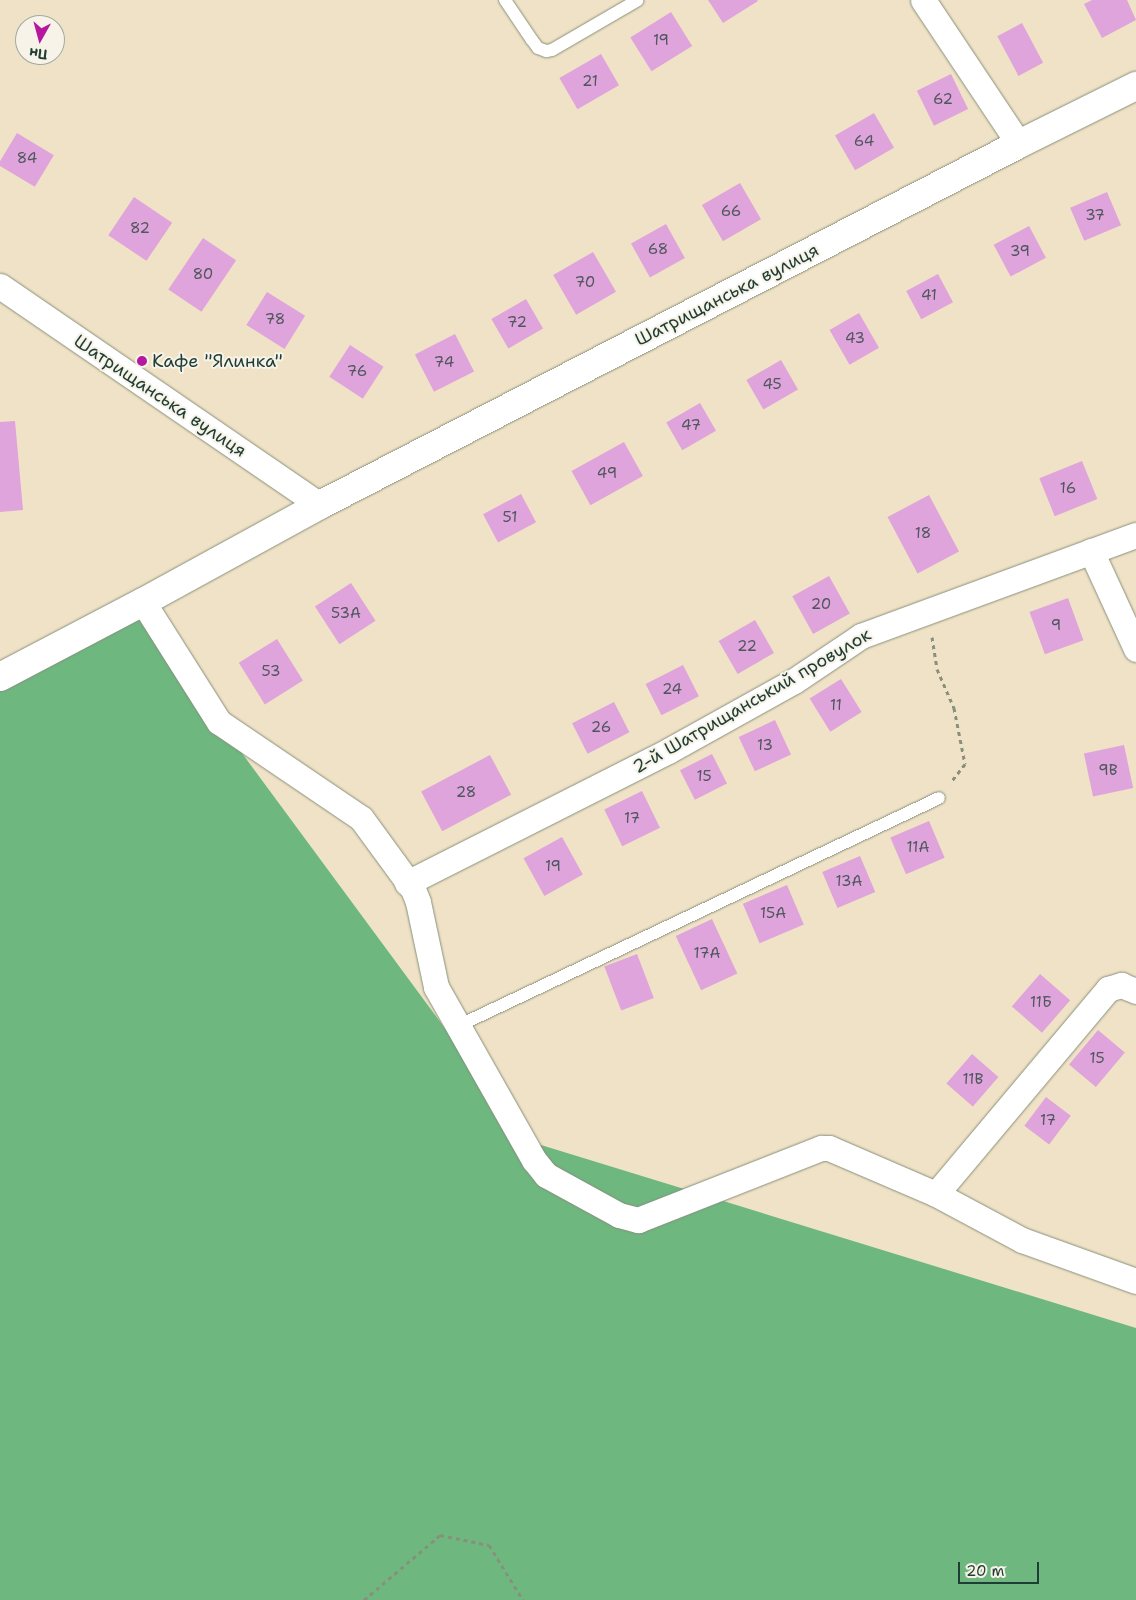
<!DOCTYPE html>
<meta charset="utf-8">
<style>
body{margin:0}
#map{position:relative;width:1136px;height:1600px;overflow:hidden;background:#f0e2c6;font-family:"Shantell Sans",sans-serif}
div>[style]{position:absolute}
.forest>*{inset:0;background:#6eb880}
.building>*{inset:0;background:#dfa4db;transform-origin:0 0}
.path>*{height:3px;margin-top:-1.5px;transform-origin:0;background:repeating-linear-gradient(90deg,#88907d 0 4px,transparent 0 8px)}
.roads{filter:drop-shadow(0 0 1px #88907d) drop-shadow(0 0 1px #88907d)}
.lane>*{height:12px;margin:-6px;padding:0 6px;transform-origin:6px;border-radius:6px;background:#fff}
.street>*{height:25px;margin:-12.5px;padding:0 12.5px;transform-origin:12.5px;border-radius:12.5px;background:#fff}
.secondary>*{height:28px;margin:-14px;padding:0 14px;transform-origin:14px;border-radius:14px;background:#fff}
.dots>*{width:14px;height:14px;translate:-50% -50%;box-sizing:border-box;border:2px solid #f7f3e8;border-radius:50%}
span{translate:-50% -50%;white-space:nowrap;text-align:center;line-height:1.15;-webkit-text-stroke:4px #f7f3e8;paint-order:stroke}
.number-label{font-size:15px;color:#4f575e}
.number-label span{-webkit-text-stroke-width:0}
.street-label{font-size:18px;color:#1f3d34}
.poi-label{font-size:18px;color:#1f3d34}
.left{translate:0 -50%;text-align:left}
.north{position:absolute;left:15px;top:15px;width:50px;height:50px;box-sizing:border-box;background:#f7f3e8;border:1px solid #a1aaa0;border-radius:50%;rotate:187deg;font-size:14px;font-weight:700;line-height:20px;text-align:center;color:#1f3d34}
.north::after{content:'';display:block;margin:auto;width:18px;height:22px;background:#b5179e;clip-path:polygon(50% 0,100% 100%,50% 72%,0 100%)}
.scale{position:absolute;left:958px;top:1562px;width:81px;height:22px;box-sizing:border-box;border:2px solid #1f3d34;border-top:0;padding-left:6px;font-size:15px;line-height:18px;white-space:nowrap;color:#1f3d34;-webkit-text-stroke:4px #f7f3e8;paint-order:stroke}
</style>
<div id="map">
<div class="forest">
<div style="clip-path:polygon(143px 602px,219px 722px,528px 1141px,1136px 1328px,1136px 1600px,0 1600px,0 677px)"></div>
</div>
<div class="building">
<div style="clip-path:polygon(708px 0,757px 0,758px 1px,723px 23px)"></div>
<div style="clip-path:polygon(1092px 0,1127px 0,1136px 20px,1102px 38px,1084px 4px)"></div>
<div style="left:671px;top:12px;width:40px;height:48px;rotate:58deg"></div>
<div style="left:1022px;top:23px;width:45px;height:28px;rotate:62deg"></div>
<div style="left:601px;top:54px;width:36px;height:48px;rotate:60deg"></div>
<div style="left:951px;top:74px;width:39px;height:38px;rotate:64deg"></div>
<div style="left:874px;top:113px;width:40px;height:45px;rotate:60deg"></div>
<div style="left:17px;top:133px;width:43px;height:37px;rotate:31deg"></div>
<div style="left:740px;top:183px;width:42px;height:44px;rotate:60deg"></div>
<div style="left:1107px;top:192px;width:36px;height:40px;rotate:67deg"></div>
<div style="left:134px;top:197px;width:46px;height:46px;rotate:34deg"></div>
<div style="left:666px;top:224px;width:39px;height:40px;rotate:61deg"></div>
<div style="left:1029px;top:226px;width:36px;height:40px;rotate:62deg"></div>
<div style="left:203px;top:238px;width:40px;height:62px;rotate:34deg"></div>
<div style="left:593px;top:252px;width:46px;height:46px;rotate:60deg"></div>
<div style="left:938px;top:274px;width:32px;height:36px;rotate:62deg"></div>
<div style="left:267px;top:292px;width:45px;height:39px;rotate:32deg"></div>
<div style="left:526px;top:299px;width:34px;height:40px;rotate:60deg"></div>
<div style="left:859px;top:313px;width:40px;height:34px;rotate:60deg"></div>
<div style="left:455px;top:334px;width:42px;height:45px;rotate:63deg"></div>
<div style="left:350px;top:345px;width:40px;height:38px;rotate:33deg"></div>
<div style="left:781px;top:360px;width:34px;height:40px;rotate:60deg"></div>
<div style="left:700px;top:403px;width:32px;height:39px;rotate:60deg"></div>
<div style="clip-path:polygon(15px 421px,23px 510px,0 512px,0 422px)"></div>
<div style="left:624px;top:442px;width:39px;height:60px;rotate:61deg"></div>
<div style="left:1082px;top:461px;width:41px;height:46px;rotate:68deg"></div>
<div style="left:521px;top:494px;width:32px;height:43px;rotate:62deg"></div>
<div style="left:929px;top:495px;width:64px;height:47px;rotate:62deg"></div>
<div style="left:829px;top:576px;width:43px;height:42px;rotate:61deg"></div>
<div style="left:351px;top:583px;width:45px;height:43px;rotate:57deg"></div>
<div style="left:1068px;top:598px;width:45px;height:41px;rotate:70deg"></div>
<div style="left:755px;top:620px;width:38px;height:42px;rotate:60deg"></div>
<div style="left:277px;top:639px;width:49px;height:45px;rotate:58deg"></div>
<div style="left:683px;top:665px;width:35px;height:42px;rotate:63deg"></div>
<div style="left:841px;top:679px;width:39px;height:37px;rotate:58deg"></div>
<div style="left:614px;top:702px;width:34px;height:47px;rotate:63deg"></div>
<div style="left:775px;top:720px;width:38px;height:40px;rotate:65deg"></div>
<div style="left:1124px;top:745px;width:44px;height:41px;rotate:78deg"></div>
<div style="left:712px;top:754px;width:33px;height:36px;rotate:63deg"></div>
<div style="left:490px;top:755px;width:45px;height:78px;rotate:62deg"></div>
<div style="left:642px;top:791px;width:41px;height:42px;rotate:64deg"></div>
<div style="left:929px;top:821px;width:40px;height:42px;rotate:67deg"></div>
<div style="left:562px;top:837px;width:43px;height:44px;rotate:61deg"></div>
<div style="left:860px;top:856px;width:39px;height:41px;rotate:67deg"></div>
<div style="left:787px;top:885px;width:43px;height:48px;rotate:67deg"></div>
<div style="left:712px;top:919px;width:60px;height:40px;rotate:65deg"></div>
<div style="left:637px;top:954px;width:47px;height:35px;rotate:69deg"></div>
<div style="left:1040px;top:974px;width:40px;height:43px;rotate:41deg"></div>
<div style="left:1098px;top:1030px;width:35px;height:45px;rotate:40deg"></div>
<div style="left:972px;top:1054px;width:35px;height:39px;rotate:41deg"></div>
<div style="left:1046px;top:1097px;width:31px;height:36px;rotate:37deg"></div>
</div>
<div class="path">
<div style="left:932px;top:637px;width:32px;rotate:81deg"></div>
<div style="left:937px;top:669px;width:43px;rotate:66.4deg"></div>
<div style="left:954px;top:708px;width:57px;rotate:78.9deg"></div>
<div style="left:965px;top:764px;width:24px;rotate:128deg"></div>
<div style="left:364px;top:1600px;width:100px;rotate:-40.5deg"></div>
<div style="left:440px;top:1535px;width:50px;rotate:11.5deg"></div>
<div style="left:489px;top:1545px;width:65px;rotate:58.3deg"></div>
</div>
<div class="roads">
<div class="lane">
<div style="left:505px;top:0;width:48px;rotate:56deg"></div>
<div style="left:532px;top:40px;width:10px;rotate:53deg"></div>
<div style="left:538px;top:48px;width:9px;rotate:21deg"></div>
<div style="left:546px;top:51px;width:6px;rotate:-9deg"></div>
<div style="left:552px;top:50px;width:99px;rotate:-30.2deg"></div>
<div style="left:458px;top:1026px;width:532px;rotate:-25.36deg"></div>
</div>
<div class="street">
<div style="left:923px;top:0;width:173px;rotate:56.3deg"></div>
<div style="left:0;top:286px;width:388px;rotate:34.4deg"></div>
<div style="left:1091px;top:551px;width:108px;rotate:65.3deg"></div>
<div style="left:143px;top:602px;width:142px;rotate:57.7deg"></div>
<div style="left:219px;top:722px;width:171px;rotate:34.1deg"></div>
<div style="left:361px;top:818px;width:88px;rotate:53.8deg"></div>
<div style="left:413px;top:889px;width:14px;rotate:69deg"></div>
<div style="left:418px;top:902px;width:87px;rotate:78deg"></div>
<div style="left:436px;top:987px;width:199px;rotate:60.5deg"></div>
<div style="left:534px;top:1160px;width:19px;rotate:51deg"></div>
<div style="left:546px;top:1175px;width:83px;rotate:28.7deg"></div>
<div style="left:619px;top:1215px;width:20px;rotate:15deg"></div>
<div style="left:638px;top:1220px;width:197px;rotate:-21.5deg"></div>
<div style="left:821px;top:1148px;width:8px"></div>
<div style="left:829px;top:1148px;width:116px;rotate:23.3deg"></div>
<div style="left:936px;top:1194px;width:98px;rotate:28.1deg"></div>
<div style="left:1022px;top:1240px;width:121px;rotate:19.8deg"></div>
<div style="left:407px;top:883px;width:292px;rotate:-26.8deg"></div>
<div style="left:668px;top:751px;width:144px;rotate:-29.1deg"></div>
<div style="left:794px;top:681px;width:81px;rotate:-33.9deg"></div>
<div style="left:861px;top:636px;width:293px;rotate:-20.2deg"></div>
<div style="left:936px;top:1194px;width:268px;rotate:-50deg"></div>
<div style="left:1108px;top:989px;width:14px;rotate:-17deg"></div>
<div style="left:1121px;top:985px;width:16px;rotate:22deg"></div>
</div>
<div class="secondary">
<div style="left:0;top:677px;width:161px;rotate:-27.7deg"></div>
<div style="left:143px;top:602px;width:202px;rotate:-28.7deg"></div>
<div style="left:320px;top:505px;width:787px;rotate:-27.31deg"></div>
<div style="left:1019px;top:144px;width:131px;rotate:-26.4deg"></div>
</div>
</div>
<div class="dots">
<div style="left:142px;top:361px;background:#b5179e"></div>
</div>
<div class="number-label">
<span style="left:661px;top:41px">19</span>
<span style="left:590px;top:82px">21</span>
<span style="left:943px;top:100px">62</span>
<span style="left:864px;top:142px">64</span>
<span style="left:27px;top:159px">84</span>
<span style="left:731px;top:212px">66</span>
<span style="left:1095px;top:216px">37</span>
<span style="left:140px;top:229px">82</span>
<span style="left:658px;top:250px">68</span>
<span style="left:1020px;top:252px">39</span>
<span style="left:203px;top:275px">80</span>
<span style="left:585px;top:283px">70</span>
<span style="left:929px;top:296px">41</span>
<span style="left:275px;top:320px">78</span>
<span style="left:517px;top:323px">72</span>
<span style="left:855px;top:339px">43</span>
<span style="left:444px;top:363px">74</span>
<span style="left:357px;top:372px">76</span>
<span style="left:772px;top:385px">45</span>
<span style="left:691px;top:426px">47</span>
<span style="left:607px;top:474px">49</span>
<span style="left:1068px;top:489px">16</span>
<span style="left:510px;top:518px">51</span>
<span style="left:923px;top:534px">18</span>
<span style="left:821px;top:605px">20</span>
<span style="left:346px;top:614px">53А</span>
<span style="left:1056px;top:626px">9</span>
<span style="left:747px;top:647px">22</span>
<span style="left:271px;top:672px">53</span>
<span style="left:672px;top:690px">24</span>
<span style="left:836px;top:706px">11</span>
<span style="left:601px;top:728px">26</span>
<span style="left:765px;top:746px">13</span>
<span style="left:1108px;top:771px">9В</span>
<span style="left:704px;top:777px">15</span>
<span style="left:466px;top:793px">28</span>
<span style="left:632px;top:819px">17</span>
<span style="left:918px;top:848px">11А</span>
<span style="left:553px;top:867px">19</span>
<span style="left:849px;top:882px">13А</span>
<span style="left:773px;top:914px">15А</span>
<span style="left:707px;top:954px">17А</span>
<span style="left:1041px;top:1003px">11Б</span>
<span style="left:1097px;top:1059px">15</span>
<span style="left:973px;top:1080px">11В</span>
<span style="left:1048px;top:1121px">17</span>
</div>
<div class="street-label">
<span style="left:727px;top:295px;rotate:-27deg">Шатрищанська вулиця</span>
<span style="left:160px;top:396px;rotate:34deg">Шатрищанська вулиця</span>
<span style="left:752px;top:701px;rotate:-30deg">2-й Шатрищанський провулок</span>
</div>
<div class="poi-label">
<span class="left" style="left:152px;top:361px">Кафе "Ялинка"</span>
</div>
<div class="north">Пн</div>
<div class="scale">20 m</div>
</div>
